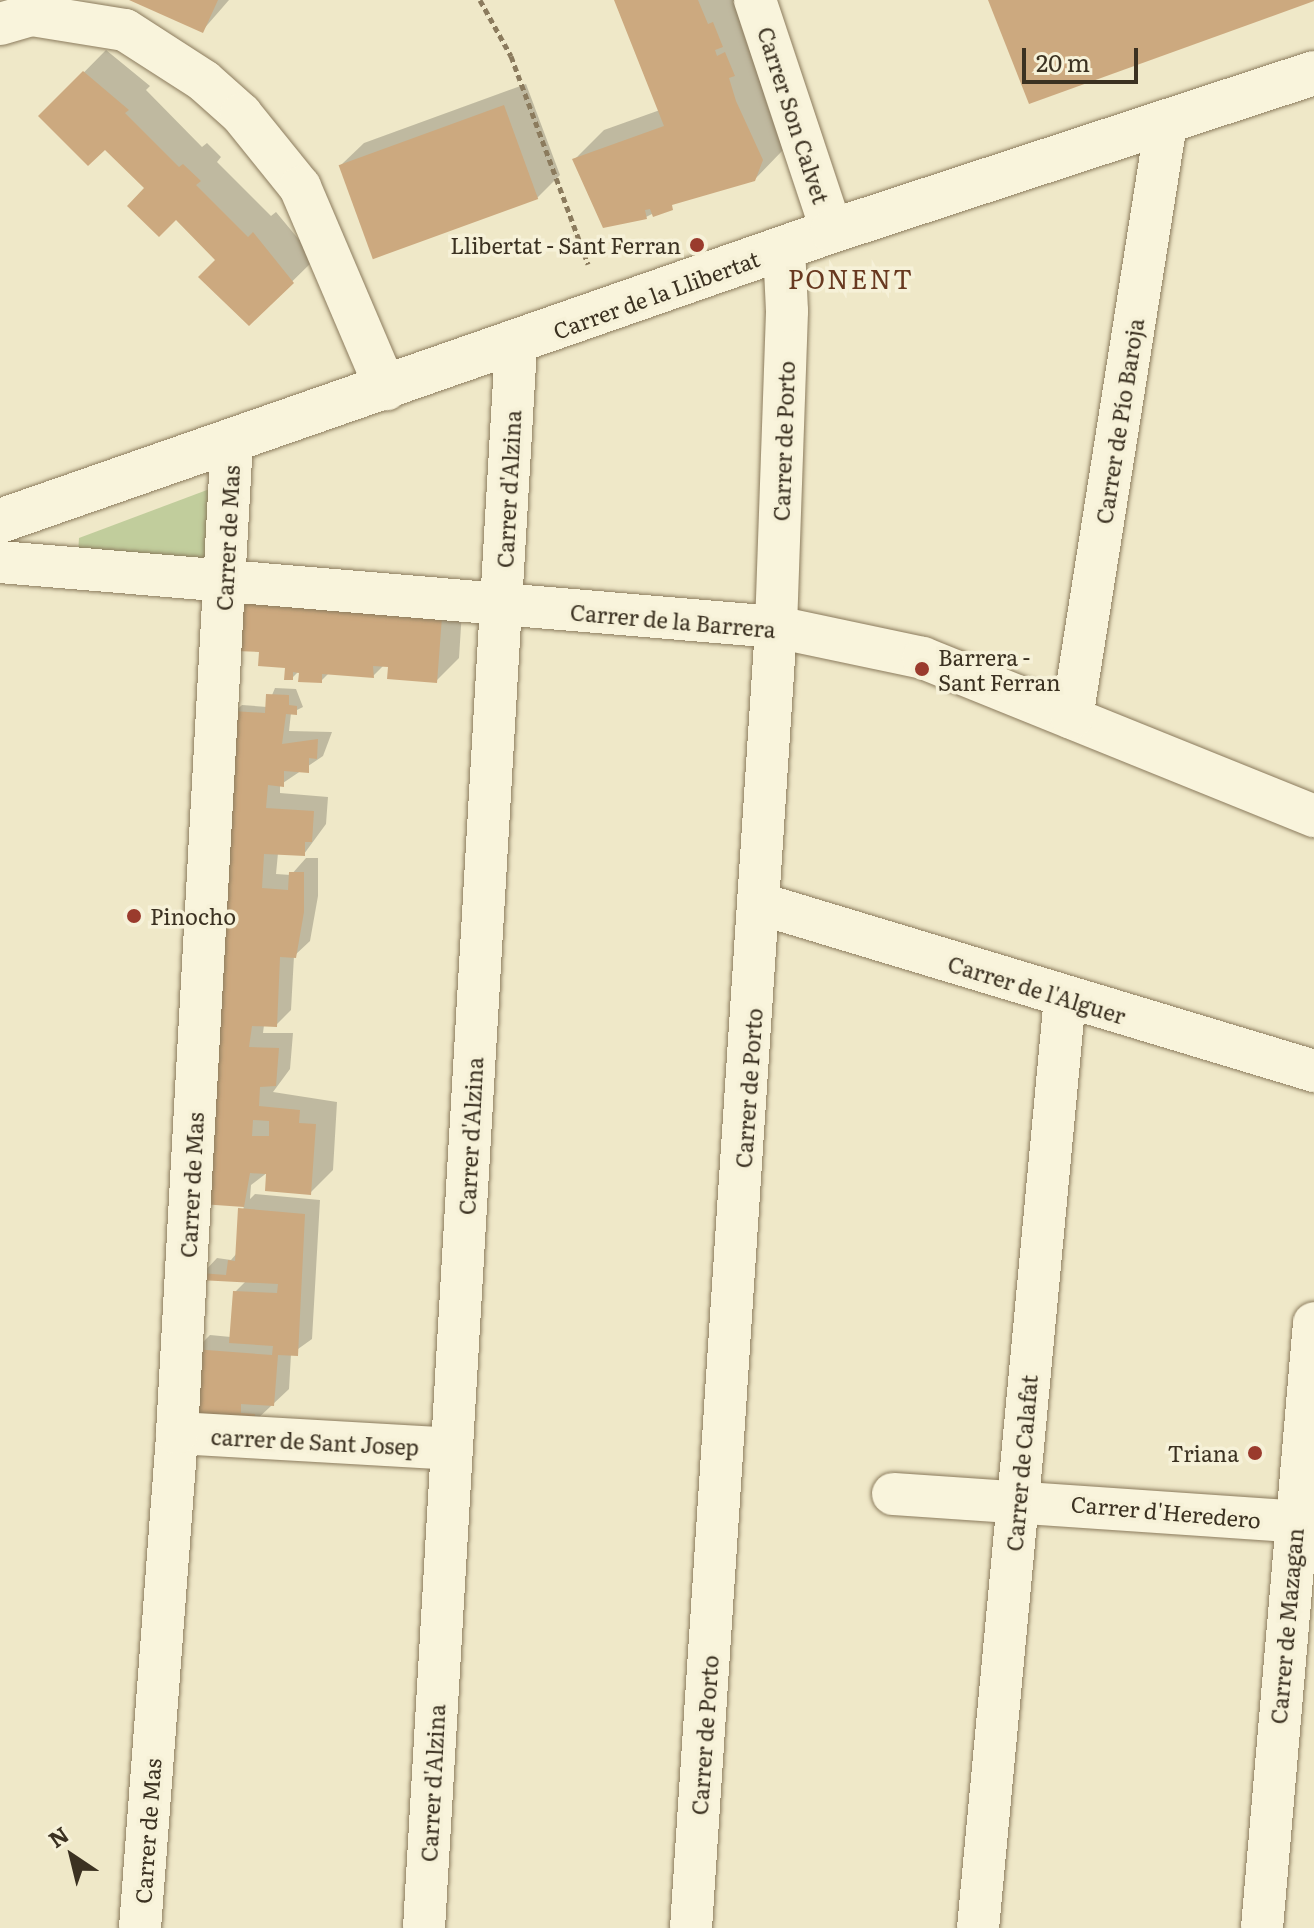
<!DOCTYPE html>
<meta charset="utf-8">
<style>
body{margin:0}
#map{position:relative;width:1314px;height:1928px;overflow:hidden;background:#efe8c8;font-family:Literata,serif}
div>[style]{position:absolute}
.green>*{inset:0;background:#c1cd9c}
.shadow>*{inset:0;background:#0003}
.building>*{inset:0;background:#cca97f;transform-origin:0 0}
.path>*{height:5px;margin-top:-2.5px;transform-origin:0;background:repeating-linear-gradient(90deg,#8b7b5d 0 6px,transparent 0 10px)}
.roads{filter:drop-shadow(0 0 2px #8b7b5d) drop-shadow(0 0 2px #8b7b5d)}
.minor>*{height:42px;margin:-21px;padding:0 21px;transform-origin:21px;border-radius:21px;background:#f9f4dc}
.tertiary>*{height:44px;margin:-22px;padding:0 22px;transform-origin:22px;border-radius:22px;background:#f9f4dc}
.dots>*{width:22px;height:22px;translate:-50% -50%;box-sizing:border-box;border:4px solid #f6f1d8;border-radius:50%}
span{translate:-50% -50%;white-space:nowrap;text-align:center;line-height:1.15;-webkit-text-stroke:7px #f6f1d8;paint-order:stroke}
.street-label{font-size:22px;color:#3b3121}
.poi-label{font-size:22px;color:#3b3121}
.right{translate:-100% -50%;text-align:right}
.left{translate:0 -50%;text-align:left}
.quarter-label{font-size:26px;color:#683920;letter-spacing:2px}
.north{position:absolute;left:32px;top:1816px;width:80px;height:80px;-webkit-text-stroke:6px #f6f1d8;paint-order:stroke;rotate:325deg;font-size:22px;font-weight:700;line-height:32px;text-align:center;color:#3b3121}
.north::after{content:'';display:block;margin:auto;width:28px;height:36px;background:#3b3121;clip-path:polygon(50% 0,100% 100%,50% 72%,0 100%)}
.scale{position:absolute;left:1022px;top:48px;width:116px;height:36px;box-sizing:border-box;border:4px solid #3b3121;border-top:0;padding-left:10px;font-size:24px;line-height:28px;white-space:nowrap;color:#3b3121;-webkit-text-stroke:6px #f6f1d8;paint-order:stroke}
</style>
<div id="map">
<div class="green">
<div style="clip-path:polygon(223px 484px,218px 561px,78px 554px,79px 538px)"></div>
</div>
<div class="shadow">
<div style="clip-path:polygon(134px 0,229px 0,202px 31px)"></div>
<div style="clip-path:polygon(615px 0,744px 0,783px 150px,754px 180px,680px 200px,646px 217px,575px 159px,604px 130px,660px 110px)"></div>
<div style="clip-path:polygon(106px 50px,150px 86px,146px 90px,202px 147px,207px 143px,221px 157px,217px 162px,271px 216px,276px 212px,315px 259px,249px 324px,218px 260px,147px 188px,105px 147px,41px 116px)"></div>
<div style="clip-path:polygon(526px 84px,560px 175px,537px 198px,341px 165px,364px 143px)"></div>
<div style="clip-path:polygon(463px 595px,459px 658px,437px 680px,384px 665px,373px 676px,329px 673px,321px 681px,301px 669px,292px 678px,287px 666px)"></div>
<div style="clip-path:polygon(275px 688px,296px 689px,303px 707px,291px 713px,289px 731px,332px 732px,323px 756px,280px 785px,280px 793px,328px 797px,326px 824px,304px 854px,278px 853px,276px 874px,291px 875px,306px 858px,318px 858px,318px 896px,310px 941px,294px 956px,291px 1010px,276px 1025px,264px 1025px,263px 1033px,293px 1033px,290px 1069px,273px 1092px,337px 1102px,333px 1170px,310px 1193px,268px 1172px,251px 1185px,250px 1199px,255px 1194px,320px 1200px,312px 1339px,291px 1354px,289px 1389px,254px 1422px,190px 1418px,195px 1350px,210px 1335px,231px 1337px,235px 1292px,246px 1281px,202px 1274px,217px 1258px,231px 1260px,237px 1253px,244px 1205px,204px 1202px,234px 712px,242px 705px,267px 707px)"></div>
</div>
<div class="building">
<div style="clip-path:polygon(129px 0,218px 0,203px 33px)"></div>
<div style="clip-path:polygon(614px 0,698px 0,708px 24px,713px 22px,723px 47px,715px 50px,717px 56px,725px 52px,735px 76px,729px 78px,736px 101px,763px 160px,755px 181px,672px 205px,673px 210px,653px 217px,650px 209px,645px 210px,647px 219px,603px 228px,572px 159px,664px 126px)"></div>
<div style="clip-path:polygon(988px 0,1314px 0,1314px 1px,1029px 104px)"></div>
<div style="clip-path:polygon(83px 71px,129px 110px,125px 113px,179px 167px,183px 164px,201px 181px,196px 185px,248px 237px,253px 232px,294px 283px,249px 326px,198px 277px,215px 260px,176px 220px,159px 237px,127px 206px,144px 188px,105px 150px,88px 166px,38px 116px)"></div>
<div style="left:504px;top:105px;width:100px;height:176px;rotate:70deg"></div>
<div style="clip-path:polygon(239px 603px,442px 617px,437px 683px,387px 679px,388px 667px,373px 666px,374px 678px,322px 674px,322px 683px,298px 682px,299px 673px,293px 672px,293px 680px,284px 680px,285px 668px,258px 666px,259px 652px,236px 651px)"></div>
<div style="clip-path:polygon(evenodd,266px 694px,289px 695px,289px 705px,297px 706px,297px 715px,286px 714px,282px 744px,318px 739px,317px 759px,309px 758px,309px 773px,284px 771px,284px 787px,268px 785px,266px 808px,314px 811px,312px 842px,305px 842px,305px 856px,264px 854px,262px 888px,288px 890px,289px 872px,304px 872px,304px 912px,296px 958px,280px 957px,277px 1027px,252px 1026px,249px 1047px,279px 1048px,276px 1086px,260px 1087px,259px 1106px,300px 1110px,299px 1123px,316px 1124px,311px 1195px,265px 1191px,266px 1174px,250px 1173px,244px 1207px,201px 1204px,232px 711px,265px 713px,266px 694px,253px 1120px,269px 1121px,269px 1136px,252px 1136px,253px 1120px)"></div>
<div style="clip-path:polygon(238px 1208px,305px 1214px,298px 1356px,278px 1355px,274px 1406px,241px 1404px,241px 1413px,255px 1414px,255px 1425px,188px 1420px,193px 1349px,272px 1355px,273px 1346px,229px 1343px,233px 1291px,277px 1293px,278px 1284px,199px 1280px,200px 1273px,226px 1275px,228px 1260px,235px 1261px)"></div>
</div>
<div class="path">
<div style="left:480px;top:0;width:64px;rotate:61deg"></div>
<div style="left:511px;top:56px;width:222px;rotate:69.7deg"></div>
</div>
<div class="roads">
<div class="minor">
<div style="left:755px;top:0;width:243px;rotate:71.6deg"></div>
<div style="left:0;top:24px;width:33px;rotate:-16deg"></div>
<div style="left:32px;top:15px;width:94px;rotate:9.2deg"></div>
<div style="left:125px;top:30px;width:94px;rotate:32.8deg"></div>
<div style="left:204px;top:81px;width:50px;rotate:41.7deg"></div>
<div style="left:241px;top:114px;width:94px;rotate:51.1deg"></div>
<div style="left:300px;top:187px;width:220px;rotate:66.9deg"></div>
<div style="left:0;top:562px;width:779px;rotate:4.79deg"></div>
<div style="left:776px;top:627px;width:150px;rotate:11.9deg"></div>
<div style="left:923px;top:658px;width:422px;rotate:22deg"></div>
<div style="left:1072px;top:718px;width:602px;rotate:-81.02deg"></div>
<div style="left:761px;top:904px;width:578px;rotate:16.8deg"></div>
<div style="left:177px;top:1433px;width:275px;rotate:3.3deg"></div>
<div style="left:893px;top:1494px;width:422px;rotate:3.9deg"></div>
<div style="left:140px;top:1928px;width:496px;rotate:-85.7deg"></div>
<div style="left:177px;top:1433px;width:994px;rotate:-86.83deg"></div>
<div style="left:424px;top:1928px;width:1586px;rotate:-86.67deg"></div>
<div style="left:691px;top:1928px;width:1304px;rotate:-86.26deg"></div>
<div style="left:776px;top:627px;width:316px;rotate:-88deg"></div>
<div style="left:787px;top:311px;width:63px;rotate:-92.7deg"></div>
<div style="left:978px;top:1928px;width:934px;rotate:-84.66deg"></div>
<div style="left:1262px;top:1928px;width:607px;rotate:-85.09deg"></div>
</div>
<div class="tertiary">
<div style="left:0;top:521px;width:881px;rotate:-19.22deg"></div>
<div style="left:832px;top:231px;width:507px;rotate:-18.15deg"></div>
</div>
</div>
<div class="dots">
<div style="left:697px;top:245px;background:#9a3b2d"></div>
<div style="left:922px;top:669px;background:#9a3b2d"></div>
<div style="left:134px;top:916px;background:#9a3b2d"></div>
<div style="left:1255px;top:1453px;background:#9a3b2d"></div>
</div>
<div class="street-label">
<span style="left:794px;top:115px;rotate:72deg">Carrer Son Calvet</span>
<span style="left:656px;top:294px;rotate:-20deg">Carrer de la Llibertat</span>
<span style="left:1119px;top:421px;rotate:-81deg">Carrer de Pío Baroja</span>
<span style="left:783px;top:441px;rotate:-88deg">Carrer de Porto</span>
<span style="left:508px;top:489px;rotate:-87deg">Carrer d'Alzina</span>
<span style="left:227px;top:538px;rotate:-87deg">Carrer de Mas</span>
<span style="left:673px;top:620px;rotate:5deg">Carrer de la Barrera</span>
<span style="left:1037px;top:989px;rotate:17deg">Carrer de l'Alguer</span>
<span style="left:748px;top:1088px;rotate:-86deg">Carrer de Porto</span>
<span style="left:470px;top:1136px;rotate:-87deg">Carrer d'Alzina</span>
<span style="left:191px;top:1185px;rotate:-87deg">Carrer de Mas</span>
<span style="left:315px;top:1441px;rotate:3deg">carrer de Sant Josep</span>
<span style="left:1021px;top:1463px;rotate:-85deg">Carrer de Calafat</span>
<span style="left:1166px;top:1511px;rotate:5deg">Carrer d'Heredero</span>
<span style="left:1286px;top:1626px;rotate:-85deg">Carrer de Mazagan</span>
<span style="left:704px;top:1735px;rotate:-86deg">Carrer de Porto</span>
<span style="left:432px;top:1783px;rotate:-87deg">Carrer d'Alzina</span>
<span style="left:147px;top:1831px;rotate:-86deg">Carrer de Mas</span>
</div>
<div class="poi-label">
<span class="right" style="left:681px;top:245px">Llibertat - Sant Ferran</span>
<span class="left" style="left:938px;top:669px">Barrera -<br>Sant Ferran</span>
<span class="left" style="left:150px;top:916px">Pinocho</span>
<span class="right" style="left:1239px;top:1453px">Triana</span>
</div>
<div class="quarter-label">
<span style="left:851px;top:278px">PONENT</span>
</div>
<div class="north">N</div>
<div class="scale">20 m</div>
</div>
